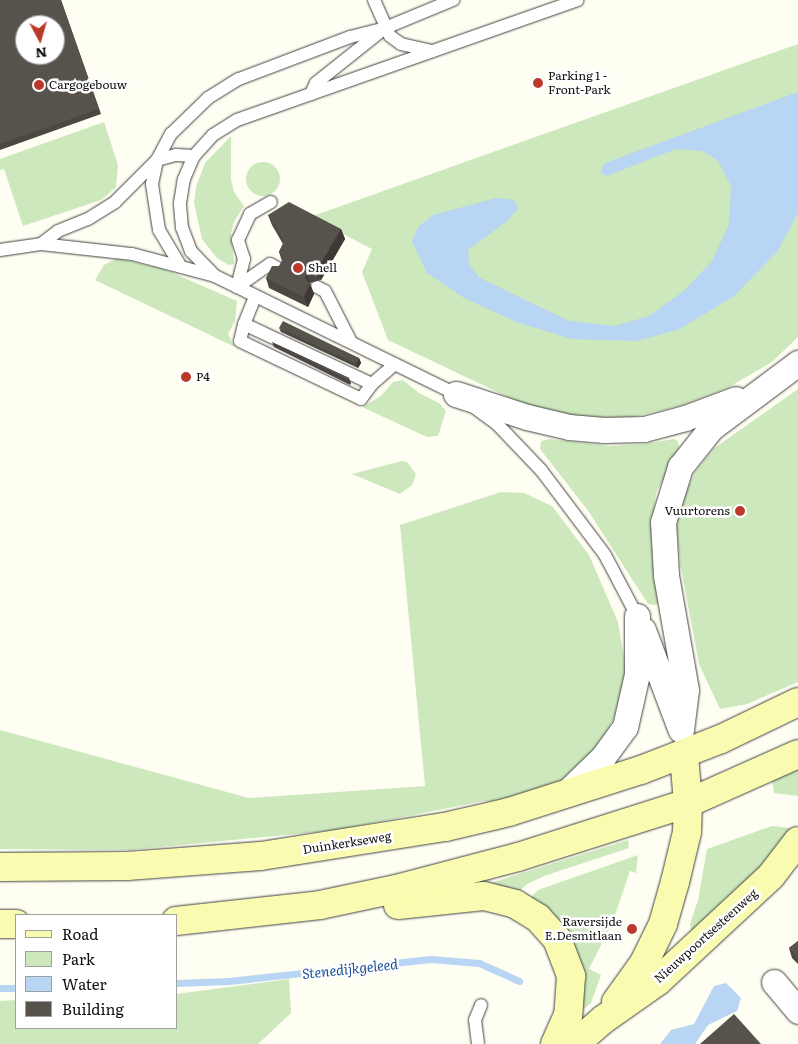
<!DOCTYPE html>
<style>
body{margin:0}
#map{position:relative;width:798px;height:1044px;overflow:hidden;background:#fefef2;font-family:Literata,serif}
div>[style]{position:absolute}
.green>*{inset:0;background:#cde8bc}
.round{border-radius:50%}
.water>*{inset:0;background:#b8d5f4}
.stream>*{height:7px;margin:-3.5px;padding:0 3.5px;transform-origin:3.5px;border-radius:3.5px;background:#b8d5f4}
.roads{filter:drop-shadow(0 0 1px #424242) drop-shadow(0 0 1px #424242)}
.service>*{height:12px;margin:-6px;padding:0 6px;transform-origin:6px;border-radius:6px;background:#fff}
.minor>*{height:25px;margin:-12.5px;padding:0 12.5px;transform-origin:12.5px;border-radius:12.5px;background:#fff}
.secondary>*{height:28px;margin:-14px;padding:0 14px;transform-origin:14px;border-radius:14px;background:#f9fcb0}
.wall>*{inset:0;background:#4c4741}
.shaded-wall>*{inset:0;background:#3e3935}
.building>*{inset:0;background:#58524c}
.dots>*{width:14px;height:14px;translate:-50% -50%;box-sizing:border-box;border:2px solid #fff;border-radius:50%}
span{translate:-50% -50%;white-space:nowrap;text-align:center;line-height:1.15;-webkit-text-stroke:5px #fff;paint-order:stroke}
.poi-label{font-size:12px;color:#0f0f0f}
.left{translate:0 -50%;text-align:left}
.right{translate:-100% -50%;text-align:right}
.street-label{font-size:12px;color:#0f0f0f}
.water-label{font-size:14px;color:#1c529d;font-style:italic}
.legend{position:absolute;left:15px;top:914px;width:162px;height:115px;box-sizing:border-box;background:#fff;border:1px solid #9f9f9f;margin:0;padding:6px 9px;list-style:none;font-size:15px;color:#0f0f0f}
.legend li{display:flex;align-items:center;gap:10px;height:25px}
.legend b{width:25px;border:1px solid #9f9f9f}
.north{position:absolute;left:15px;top:15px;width:50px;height:50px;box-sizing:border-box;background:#fff;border:1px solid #9f9f9f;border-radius:50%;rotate:174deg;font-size:14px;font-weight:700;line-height:20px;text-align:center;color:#0f0f0f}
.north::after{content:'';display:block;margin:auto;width:18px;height:22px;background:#bb392b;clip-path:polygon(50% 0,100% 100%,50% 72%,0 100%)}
</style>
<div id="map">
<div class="green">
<div style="clip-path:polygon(798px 44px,798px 337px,772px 362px,729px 387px,683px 405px,633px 417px,578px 417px,525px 405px,388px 340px,362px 272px,372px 249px,310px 217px)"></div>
<div style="clip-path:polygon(104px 122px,118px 165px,116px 187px,101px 200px,23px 226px,4px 169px,0 170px,0 159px)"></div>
<div style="clip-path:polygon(231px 136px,231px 179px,234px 192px,244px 206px,234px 222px,231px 233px,234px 264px,229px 265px,217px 258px,202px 239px,194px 203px,196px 187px,205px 163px)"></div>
<div class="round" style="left:246px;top:162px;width:34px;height:34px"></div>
<div style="clip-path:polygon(117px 258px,166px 270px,237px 301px,235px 321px,228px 334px,235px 347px,95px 280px,104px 265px)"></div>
<div style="clip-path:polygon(403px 380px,419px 393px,439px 403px,446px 411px,438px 436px,427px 437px,362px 407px,381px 396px,393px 382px)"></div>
<div style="clip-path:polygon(798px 389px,798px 682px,747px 704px,720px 709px,699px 664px,680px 563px,677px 527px,682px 500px,695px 472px,713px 449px)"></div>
<div style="clip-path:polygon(550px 439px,610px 446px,644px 444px,674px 439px,678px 441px,679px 448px,656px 493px,652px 528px,661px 599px,656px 605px,648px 604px,589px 512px,540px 449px,541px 441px)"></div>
<div style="clip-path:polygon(402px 461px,407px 462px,416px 474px,412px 485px,400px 494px,352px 474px)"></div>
<div style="clip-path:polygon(501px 492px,524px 493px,552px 506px,589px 555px,618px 622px,626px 669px,614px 718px,592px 756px,568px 778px,510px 803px,484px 801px,337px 830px,129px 850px,0 849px,0 730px,249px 798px,425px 786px,400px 525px)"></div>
<div style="clip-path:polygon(798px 766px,798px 796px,774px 793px,772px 780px)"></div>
<div style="clip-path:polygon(772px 826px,791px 828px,768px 865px,695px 932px,691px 929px,690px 924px,698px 900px,707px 849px)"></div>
<div style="clip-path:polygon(628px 840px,629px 848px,544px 876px,527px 884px,514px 896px,484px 885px)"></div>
<div style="clip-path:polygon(638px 855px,636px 873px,630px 871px,613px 921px,589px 969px,601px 975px,591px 1003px,578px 1014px,526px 902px,538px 890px)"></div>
<div style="clip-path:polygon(289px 979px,291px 1013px,258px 1044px,0 1044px,0 1001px,16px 1000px,16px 1028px,176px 1028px,176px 994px)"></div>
</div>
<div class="water">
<div style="clip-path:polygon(798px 92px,798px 213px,777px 252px,734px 296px,680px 329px,637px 341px,572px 339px,516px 322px,464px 298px,427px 273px,412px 241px,418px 227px,433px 215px,496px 198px,514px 200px,518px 209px,506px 222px,468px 250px,469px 265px,480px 278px,569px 321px,614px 326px,649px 316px,685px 290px,712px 261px,729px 224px,731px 186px,718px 161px,703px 151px,676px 149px,607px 176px,600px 172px,605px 163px)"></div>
<div style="clip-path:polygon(726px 983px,741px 998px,737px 1011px,708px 1025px,695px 1044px,660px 1044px,671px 1030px,694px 1024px,714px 986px)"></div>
</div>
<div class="stream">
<div style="left:176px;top:983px;width:53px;rotate:-2.2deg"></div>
<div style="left:229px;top:981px;width:203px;rotate:-6.2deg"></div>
<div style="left:431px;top:959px;width:48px;rotate:4.8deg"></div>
<div style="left:479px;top:963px;width:44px;rotate:24.2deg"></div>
<div style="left:0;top:988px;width:16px"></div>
</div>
<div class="roads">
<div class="service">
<div style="left:374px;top:0;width:39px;rotate:66deg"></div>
<div style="left:390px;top:36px;width:14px;rotate:36deg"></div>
<div style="left:401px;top:44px;width:32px;rotate:13deg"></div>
<div style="left:311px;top:94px;width:12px;rotate:-66deg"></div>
<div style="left:316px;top:83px;width:88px;rotate:-38.6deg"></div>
<div style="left:385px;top:28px;width:74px;rotate:-22.4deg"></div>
<div style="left:41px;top:244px;width:21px;rotate:-37deg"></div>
<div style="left:58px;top:231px;width:32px;rotate:-22deg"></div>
<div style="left:88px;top:219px;width:32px;rotate:-32deg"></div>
<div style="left:115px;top:202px;width:59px;rotate:-45deg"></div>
<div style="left:157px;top:160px;width:20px;rotate:-15deg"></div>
<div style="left:176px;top:155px;width:18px;rotate:3deg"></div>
<div style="left:0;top:250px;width:41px;rotate:-8.3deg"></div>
<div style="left:41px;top:244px;width:92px;rotate:6.3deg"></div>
<div style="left:132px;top:254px;width:86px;rotate:14.8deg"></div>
<div style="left:215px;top:276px;width:268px;rotate:26.1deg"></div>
<div style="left:456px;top:394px;width:51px;rotate:36.2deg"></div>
<div style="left:497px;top:424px;width:64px;rotate:46.3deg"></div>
<div style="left:541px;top:470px;width:106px;rotate:53deg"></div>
<div style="left:605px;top:555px;width:69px;rotate:62.3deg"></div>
<div style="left:181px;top:267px;width:43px;rotate:-120.7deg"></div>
<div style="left:159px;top:230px;width:47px;rotate:-98.7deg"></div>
<div style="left:152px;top:184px;width:25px;rotate:-78deg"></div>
<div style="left:157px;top:160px;width:30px;rotate:-62deg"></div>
<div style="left:171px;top:134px;width:52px;rotate:-44.2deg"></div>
<div style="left:208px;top:98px;width:36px;rotate:-32deg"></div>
<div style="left:239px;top:79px;width:119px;rotate:-20.7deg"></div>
<div style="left:350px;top:37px;width:36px;rotate:-14deg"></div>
<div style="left:215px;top:276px;width:35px;rotate:-134deg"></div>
<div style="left:191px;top:251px;width:25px;rotate:-111deg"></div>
<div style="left:182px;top:228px;width:25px;rotate:-95deg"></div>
<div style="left:180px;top:203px;width:24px;rotate:-81deg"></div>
<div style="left:184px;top:179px;width:25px;rotate:-67deg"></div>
<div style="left:194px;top:156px;width:28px;rotate:-48deg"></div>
<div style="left:213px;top:135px;width:28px;rotate:-32deg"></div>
<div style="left:237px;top:120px;width:361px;rotate:-19.4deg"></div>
<div style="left:237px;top:287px;width:29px;rotate:-76deg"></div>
<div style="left:244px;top:259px;width:20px;rotate:-108deg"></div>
<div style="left:238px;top:240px;width:29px;rotate:-65deg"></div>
<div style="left:250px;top:214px;width:24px;rotate:-30deg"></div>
<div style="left:237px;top:287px;width:40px;rotate:-34.9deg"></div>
<div style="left:270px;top:264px;width:10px;rotate:29deg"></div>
<div style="left:317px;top:287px;width:9px;rotate:27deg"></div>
<div style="left:325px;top:291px;width:57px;rotate:63deg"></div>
<div style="left:255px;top:297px;width:29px;rotate:112deg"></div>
<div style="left:244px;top:324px;width:141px;rotate:25.1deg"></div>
<div style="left:372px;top:384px;width:30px;rotate:-41deg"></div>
<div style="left:244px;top:324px;width:17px;rotate:103deg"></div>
<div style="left:240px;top:341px;width:134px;rotate:25.6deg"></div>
<div style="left:361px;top:399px;width:19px;rotate:-54deg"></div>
<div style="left:478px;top:1044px;width:24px;rotate:-97deg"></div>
<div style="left:475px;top:1020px;width:16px;rotate:-68deg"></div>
</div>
<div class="minor">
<div style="left:456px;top:394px;width:75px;rotate:17.9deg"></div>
<div style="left:527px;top:417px;width:43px;rotate:13.4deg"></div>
<div style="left:569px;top:427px;width:35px;rotate:5deg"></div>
<div style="left:604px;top:430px;width:40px;rotate:-1.4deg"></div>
<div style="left:644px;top:429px;width:42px;rotate:-15deg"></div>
<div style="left:685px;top:418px;width:54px;rotate:-20.4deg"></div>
<div style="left:643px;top:630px;width:105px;rotate:69.3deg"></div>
<div style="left:681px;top:730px;width:40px;rotate:-82.9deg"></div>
<div style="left:686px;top:690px;width:117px;rotate:-99.9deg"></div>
<div style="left:666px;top:575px;width:53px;rotate:-93.2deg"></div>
<div style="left:663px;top:522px;width:58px;rotate:-72.8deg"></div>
<div style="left:680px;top:467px;width:50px;rotate:-51.5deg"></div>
<div style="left:711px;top:428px;width:109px;rotate:-36.8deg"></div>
<div style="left:567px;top:792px;width:50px;rotate:-44.2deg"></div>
<div style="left:603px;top:757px;width:37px;rotate:-54deg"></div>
<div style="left:625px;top:727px;width:54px;rotate:-77.2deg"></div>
<div style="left:637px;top:674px;width:58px;rotate:-90deg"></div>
<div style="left:774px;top:982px;width:38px;rotate:50deg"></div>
</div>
<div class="secondary">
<div style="left:0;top:867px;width:127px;rotate:-0.5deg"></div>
<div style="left:127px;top:866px;width:134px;rotate:-4.3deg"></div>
<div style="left:261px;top:856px;width:186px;rotate:-9deg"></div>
<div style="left:445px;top:827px;width:66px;rotate:-13.2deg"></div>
<div style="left:509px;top:812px;width:139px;rotate:-17.7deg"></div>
<div style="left:641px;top:770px;width:86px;rotate:-21.2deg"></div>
<div style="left:721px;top:739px;width:85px;rotate:-25.7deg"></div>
<div style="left:398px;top:905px;width:86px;rotate:-6deg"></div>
<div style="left:484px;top:896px;width:32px;rotate:14deg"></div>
<div style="left:515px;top:904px;width:27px;rotate:31deg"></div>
<div style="left:538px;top:918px;width:28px;rotate:48deg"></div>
<div style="left:557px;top:939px;width:40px;rotate:69deg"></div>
<div style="left:571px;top:976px;width:39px;rotate:94deg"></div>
<div style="left:568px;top:1015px;width:32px;rotate:114deg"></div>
<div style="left:176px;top:921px;width:145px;rotate:-6.3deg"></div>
<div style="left:320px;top:905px;width:78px;rotate:-11.9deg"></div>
<div style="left:396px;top:889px;width:126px;rotate:-14.7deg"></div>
<div style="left:518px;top:857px;width:178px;rotate:-17.6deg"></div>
<div style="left:688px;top:803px;width:120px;rotate:-24deg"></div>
<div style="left:0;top:924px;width:16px"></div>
<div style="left:616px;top:1002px;width:48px;rotate:-54.3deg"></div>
<div style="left:644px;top:963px;width:43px;rotate:-64deg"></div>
<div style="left:663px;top:924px;width:44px;rotate:-74.1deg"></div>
<div style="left:675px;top:882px;width:51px;rotate:-76.5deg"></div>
<div style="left:687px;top:832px;width:29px;rotate:-88deg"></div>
<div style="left:688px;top:803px;width:48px;rotate:-94.8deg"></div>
<div style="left:575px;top:1044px;width:38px;rotate:-41deg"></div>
<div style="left:604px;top:1019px;width:66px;rotate:-35.1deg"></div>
<div style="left:658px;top:981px;width:154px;rotate:-42.9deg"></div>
<div style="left:771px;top:876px;width:44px;rotate:-52.4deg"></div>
</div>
</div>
<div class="wall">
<div style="clip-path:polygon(0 0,61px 0,101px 114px,0 150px)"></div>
<div style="clip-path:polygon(268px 215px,341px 229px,345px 239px,321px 280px,310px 283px,314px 294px,308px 307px,269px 288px,266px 278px,279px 266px,282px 261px,279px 252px,283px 244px,272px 225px)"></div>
<div style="clip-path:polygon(279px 328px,359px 358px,361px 363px,358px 368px,281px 332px)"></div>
<div style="clip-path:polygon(272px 342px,349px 378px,351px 383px,350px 385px,274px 347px)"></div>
<div style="clip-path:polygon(798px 941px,798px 964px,792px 958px,789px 948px)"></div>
</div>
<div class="shaded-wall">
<div style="clip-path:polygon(341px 229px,345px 239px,321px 280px,317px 270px)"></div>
<div style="clip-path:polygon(306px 273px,310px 283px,309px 286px,310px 284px,314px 294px,308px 307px,304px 297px)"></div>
<div style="clip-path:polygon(359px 358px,361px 363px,358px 368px,356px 364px)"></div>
</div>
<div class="building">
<div style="clip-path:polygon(evenodd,0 0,61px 0,99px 109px,0 144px,0 0,25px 25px,55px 25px,55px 55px,25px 55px,25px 25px)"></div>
<div style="clip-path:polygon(289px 202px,341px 229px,317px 270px,306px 273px,305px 278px,310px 284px,304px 297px,266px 278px,272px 266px,279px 266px,283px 259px,279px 252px,284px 241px,268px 215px)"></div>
<div style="clip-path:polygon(283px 321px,359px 358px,356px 364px,279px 328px)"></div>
<div style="clip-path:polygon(272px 342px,349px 378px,348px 380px)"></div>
<div style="clip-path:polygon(798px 941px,798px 959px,789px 948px)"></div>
<div style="clip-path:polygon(734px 1014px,761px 1044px,700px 1044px)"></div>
</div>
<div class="dots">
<div style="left:538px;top:83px;background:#bb392b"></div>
<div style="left:39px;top:85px;background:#bb392b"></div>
<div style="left:298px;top:268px;background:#bb392b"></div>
<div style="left:186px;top:377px;background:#bb392b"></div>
<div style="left:740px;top:511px;background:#bb392b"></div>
<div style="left:632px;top:929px;background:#bb392b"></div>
</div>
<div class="poi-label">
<span class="left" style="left:548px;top:83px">Parking 1 -<br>Front-Park</span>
<span class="left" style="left:49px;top:85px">Cargogebouw</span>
<span class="left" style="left:308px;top:268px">Shell</span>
<span class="left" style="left:196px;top:377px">P4</span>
<span class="right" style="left:730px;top:511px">Vuurtorens</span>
<span class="right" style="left:622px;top:929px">Raversijde<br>E.Desmitlaan</span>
</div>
<div class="street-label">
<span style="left:347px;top:843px;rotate:-9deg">Duinkerkseweg</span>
<span style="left:706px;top:936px;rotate:-42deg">Nieuwpoortsesteenweg</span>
</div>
<div class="water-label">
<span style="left:350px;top:968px;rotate:-6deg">Stenedijkgeleed</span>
</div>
<ul class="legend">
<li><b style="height:6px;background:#f9fcb0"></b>Road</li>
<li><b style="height:14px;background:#cde8bc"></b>Park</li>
<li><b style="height:14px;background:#b8d5f4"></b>Water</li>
<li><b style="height:14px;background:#58524c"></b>Building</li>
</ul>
<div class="north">N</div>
</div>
